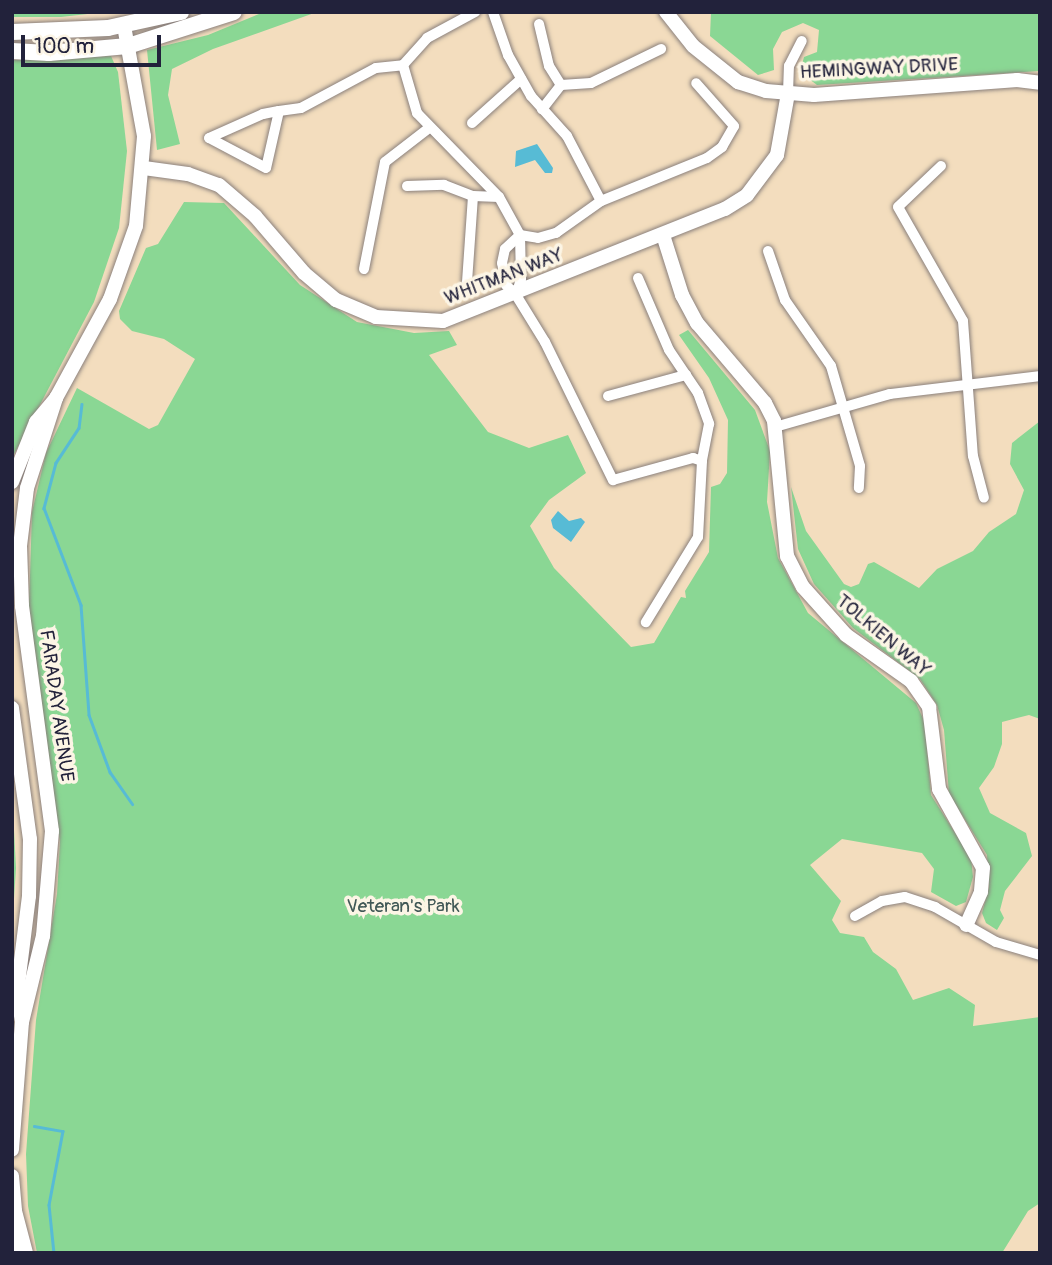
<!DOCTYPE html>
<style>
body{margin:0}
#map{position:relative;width:1052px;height:1265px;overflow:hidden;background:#f3ddbe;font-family:Pangolin,sans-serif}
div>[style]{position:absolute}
.green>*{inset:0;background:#8ad794}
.water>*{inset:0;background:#57bbd5}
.stream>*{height:2.5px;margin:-1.25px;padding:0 1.25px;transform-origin:1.25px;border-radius:1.25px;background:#57bbd5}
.roads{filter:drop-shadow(0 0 2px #8a807c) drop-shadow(0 0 2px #8a807c)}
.street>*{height:10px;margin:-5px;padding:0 5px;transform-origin:5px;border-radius:5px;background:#fff}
.secondary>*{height:14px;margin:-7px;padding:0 7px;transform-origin:7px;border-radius:7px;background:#fff}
.primary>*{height:16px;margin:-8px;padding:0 8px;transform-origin:8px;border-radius:8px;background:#fff}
span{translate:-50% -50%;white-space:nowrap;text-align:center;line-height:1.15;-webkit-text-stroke:7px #fcf5e5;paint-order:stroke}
.street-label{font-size:19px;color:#22223b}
.park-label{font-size:19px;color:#415856}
.frame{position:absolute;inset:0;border:14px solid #22223b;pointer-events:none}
.scale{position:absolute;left:21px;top:35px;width:140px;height:32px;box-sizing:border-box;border:4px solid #22223b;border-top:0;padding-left:9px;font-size:21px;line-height:24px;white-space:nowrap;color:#22223b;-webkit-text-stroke:5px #fcf5e5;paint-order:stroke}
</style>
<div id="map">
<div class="green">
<div style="clip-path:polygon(12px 12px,105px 12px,61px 17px,12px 17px)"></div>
<div style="clip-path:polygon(264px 12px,317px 12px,213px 49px,172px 69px,168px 95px,180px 144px,157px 150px,147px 50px,208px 35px)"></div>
<div style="clip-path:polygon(711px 12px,1040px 12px,1040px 71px,817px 85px,800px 72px,804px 57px,817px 52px,819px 30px,803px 23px,782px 32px,773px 49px,774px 70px,758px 75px,710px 36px)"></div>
<div style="clip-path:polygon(111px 56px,118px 72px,127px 151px,119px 228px,94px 302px,12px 458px,12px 60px)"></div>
<div style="clip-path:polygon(184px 202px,224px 203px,300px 285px,357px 322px,414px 333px,449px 331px,457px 345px,429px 355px,488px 432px,529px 448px,568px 435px,586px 473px,549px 500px,530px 526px,554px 568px,631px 647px,654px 643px,681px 597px,686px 598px,685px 591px,709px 552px,711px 487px,720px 484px,727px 473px,728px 420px,709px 378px,679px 335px,688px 330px,755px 410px,770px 451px,767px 502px,778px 558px,808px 613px,916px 703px,925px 723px,931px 795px,971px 858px,973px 877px,966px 902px,956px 906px,931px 892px,934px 869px,922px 853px,842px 839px,810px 865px,841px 901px,832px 920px,840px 933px,864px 937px,873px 952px,896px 969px,913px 1000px,949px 988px,975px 1005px,973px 1026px,1040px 1017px,1040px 1203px,1028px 1211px,1002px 1253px,37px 1253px,28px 1206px,26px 1154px,36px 1020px,57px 894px,60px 842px,29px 607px,32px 512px,46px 453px,77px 388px,149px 429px,158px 425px,195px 359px,164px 339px,132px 331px,120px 319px,119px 311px,146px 248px,158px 244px)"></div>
<div style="clip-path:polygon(1040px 421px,1040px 719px,1029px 715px,1002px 722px,1002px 744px,994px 767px,979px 788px,990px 813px,1026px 833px,1032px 856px,1005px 891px,1000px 910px,1004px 918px,997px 930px,986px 923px,982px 913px,989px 887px,987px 855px,949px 794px,944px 730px,937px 705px,920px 679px,853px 628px,814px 584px,798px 549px,791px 487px,806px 531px,844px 584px,851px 587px,859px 584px,868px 564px,874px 562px,919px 588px,937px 569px,973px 551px,989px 532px,1016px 514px,1024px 490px,1010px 464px,1012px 443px)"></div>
<div style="clip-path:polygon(12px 791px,16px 868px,12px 930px)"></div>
</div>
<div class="water">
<div style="clip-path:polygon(537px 144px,553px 168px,552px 173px,545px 173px,535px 160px,515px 167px,516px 151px)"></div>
<div style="clip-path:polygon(558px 511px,569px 521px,581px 518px,585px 522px,571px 542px,553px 528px,551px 520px)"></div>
</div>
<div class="stream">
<div style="left:82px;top:404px;width:24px;rotate:97deg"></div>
<div style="left:79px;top:428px;width:42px;rotate:123.3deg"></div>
<div style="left:56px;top:463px;width:47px;rotate:104.9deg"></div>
<div style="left:44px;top:508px;width:104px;rotate:69.1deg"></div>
<div style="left:81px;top:605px;width:110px;rotate:85.8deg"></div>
<div style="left:89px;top:715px;width:61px;rotate:69.8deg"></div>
<div style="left:110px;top:772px;width:39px;rotate:55deg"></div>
<div style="left:34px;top:1126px;width:29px;rotate:10deg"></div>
<div style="left:63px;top:1131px;width:75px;rotate:100.7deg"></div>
<div style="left:49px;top:1205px;width:48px;rotate:84.1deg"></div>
</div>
<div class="roads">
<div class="street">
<div style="left:493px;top:12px;width:46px;rotate:70.8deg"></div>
<div style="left:508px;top:55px;width:47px;rotate:60.7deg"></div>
<div style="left:531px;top:96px;width:54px;rotate:48deg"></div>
<div style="left:567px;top:136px;width:73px;rotate:62.4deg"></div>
<div style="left:539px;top:24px;width:43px;rotate:76.6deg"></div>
<div style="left:549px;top:66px;width:22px;rotate:58deg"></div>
<div style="left:561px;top:85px;width:31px;rotate:128deg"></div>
<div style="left:403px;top:65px;width:50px;rotate:73.7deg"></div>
<div style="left:417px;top:113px;width:117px;rotate:45.7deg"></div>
<div style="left:499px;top:197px;width:43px;rotate:61.1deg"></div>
<div style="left:520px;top:235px;width:44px;rotate:88.7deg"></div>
<div style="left:521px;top:279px;width:17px;rotate:107deg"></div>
<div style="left:516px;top:295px;width:14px;rotate:-135deg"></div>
<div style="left:506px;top:285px;width:22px;rotate:-100deg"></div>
<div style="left:502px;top:263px;width:14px;rotate:-78deg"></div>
<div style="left:505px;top:249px;width:21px;rotate:-43deg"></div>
<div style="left:561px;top:85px;width:30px;rotate:-4deg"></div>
<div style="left:591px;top:83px;width:78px;rotate:-25.9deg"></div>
<div style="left:788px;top:93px;width:27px;rotate:-88deg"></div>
<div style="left:789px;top:66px;width:28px;rotate:-63deg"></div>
<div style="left:279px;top:111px;width:58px;rotate:102.8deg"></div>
<div style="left:266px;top:168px;width:64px;rotate:-152.2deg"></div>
<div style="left:209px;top:138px;width:59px;rotate:-24deg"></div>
<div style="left:263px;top:114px;width:16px;rotate:-11deg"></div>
<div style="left:279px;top:111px;width:22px;rotate:-8deg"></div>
<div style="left:301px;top:108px;width:85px;rotate:-28.1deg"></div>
<div style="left:376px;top:68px;width:27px;rotate:-6deg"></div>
<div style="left:403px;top:65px;width:36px;rotate:-48deg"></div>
<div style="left:427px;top:38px;width:55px;rotate:-28.4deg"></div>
<div style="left:472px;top:123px;width:66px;rotate:-41.9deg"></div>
<div style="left:941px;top:166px;width:59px;rotate:136.4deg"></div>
<div style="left:898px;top:207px;width:131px;rotate:60.3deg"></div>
<div style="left:963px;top:321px;width:135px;rotate:85.8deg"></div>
<div style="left:973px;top:456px;width:43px;rotate:75.3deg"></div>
<div style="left:407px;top:186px;width:37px;rotate:-2deg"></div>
<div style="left:444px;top:185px;width:31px;rotate:21deg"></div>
<div style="left:473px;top:196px;width:26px;rotate:2deg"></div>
<div style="left:520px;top:235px;width:18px;rotate:9deg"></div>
<div style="left:538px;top:238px;width:19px;rotate:-16deg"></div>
<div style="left:556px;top:233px;width:55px;rotate:-35.4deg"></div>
<div style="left:601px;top:201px;width:114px;rotate:-22.1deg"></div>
<div style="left:707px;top:158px;width:19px;rotate:-36deg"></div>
<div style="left:722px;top:147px;width:24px;rotate:-60deg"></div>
<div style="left:734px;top:126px;width:57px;rotate:-131.5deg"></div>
<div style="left:768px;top:251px;width:52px;rotate:70.9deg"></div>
<div style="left:785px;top:300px;width:80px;rotate:55.1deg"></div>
<div style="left:831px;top:366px;width:104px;rotate:73.8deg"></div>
<div style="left:860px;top:466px;width:22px;rotate:93deg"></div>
<div style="left:364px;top:269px;width:109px;rotate:-78.9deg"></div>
<div style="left:385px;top:162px;width:56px;rotate:-37.7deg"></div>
<div style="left:638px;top:278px;width:78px;rotate:66.7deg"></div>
<div style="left:669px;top:350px;width:52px;rotate:56deg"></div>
<div style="left:698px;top:393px;width:33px;rotate:70deg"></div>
<div style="left:709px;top:424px;width:38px;rotate:101deg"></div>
<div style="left:467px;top:282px;width:86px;rotate:-86deg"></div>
<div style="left:516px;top:295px;width:55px;rotate:58.3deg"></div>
<div style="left:545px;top:342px;width:154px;rotate:63.8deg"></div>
<div style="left:613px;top:480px;width:83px;rotate:-15.4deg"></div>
<div style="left:693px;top:458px;width:9px;rotate:18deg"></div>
<div style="left:702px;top:461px;width:76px;rotate:93deg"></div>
<div style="left:698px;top:537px;width:100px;rotate:121.5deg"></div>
<div style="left:608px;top:396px;width:81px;rotate:-15.1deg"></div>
<div style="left:775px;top:427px;width:120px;rotate:-16deg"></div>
<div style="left:890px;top:394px;width:151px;rotate:-6.8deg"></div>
<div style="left:855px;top:916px;width:31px;rotate:-29deg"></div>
<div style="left:882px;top:901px;width:23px;rotate:-10deg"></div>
<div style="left:905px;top:897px;width:32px;rotate:18deg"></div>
<div style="left:935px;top:907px;width:70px;rotate:29.8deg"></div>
<div style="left:996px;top:942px;width:46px;rotate:16.5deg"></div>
</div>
<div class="secondary">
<div style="left:666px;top:12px;width:43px;rotate:51.5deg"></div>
<div style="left:693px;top:46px;width:58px;rotate:38.7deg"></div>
<div style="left:738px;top:82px;width:29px;rotate:18deg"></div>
<div style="left:766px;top:91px;width:48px;rotate:4.8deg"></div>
<div style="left:814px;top:95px;width:204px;rotate:-4.2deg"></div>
<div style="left:1017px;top:80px;width:23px;rotate:7deg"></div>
<div style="left:144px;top:168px;width:44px;rotate:7.8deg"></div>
<div style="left:188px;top:174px;width:33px;rotate:20deg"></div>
<div style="left:219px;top:185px;width:48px;rotate:40.7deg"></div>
<div style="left:255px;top:216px;width:75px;rotate:49.3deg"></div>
<div style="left:304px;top:273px;width:42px;rotate:40.2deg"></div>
<div style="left:336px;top:300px;width:43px;rotate:23deg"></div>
<div style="left:376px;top:317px;width:67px;rotate:3.4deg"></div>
<div style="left:443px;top:321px;width:303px;rotate:-21.7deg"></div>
<div style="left:725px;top:209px;width:26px;rotate:-32deg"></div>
<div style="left:747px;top:195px;width:50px;rotate:-53.1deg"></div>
<div style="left:777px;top:155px;width:63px;rotate:-79.9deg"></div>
<div style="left:663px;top:235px;width:63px;rotate:72.4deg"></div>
<div style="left:682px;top:295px;width:32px;rotate:62deg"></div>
<div style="left:697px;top:323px;width:105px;rotate:49.6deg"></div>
<div style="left:765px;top:403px;width:20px;rotate:63deg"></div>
<div style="left:774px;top:421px;width:136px;rotate:84.5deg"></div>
<div style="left:787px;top:556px;width:35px;rotate:63deg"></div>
<div style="left:803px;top:587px;width:64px;rotate:48.1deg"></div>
<div style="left:846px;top:635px;width:80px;rotate:35.3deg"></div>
<div style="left:911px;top:681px;width:32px;rotate:55deg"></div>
<div style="left:929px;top:707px;width:83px;rotate:83deg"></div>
<div style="left:939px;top:789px;width:90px;rotate:60.9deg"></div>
<div style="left:983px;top:868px;width:24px;rotate:95deg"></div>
<div style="left:981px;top:892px;width:36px;rotate:114deg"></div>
<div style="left:12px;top:482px;width:65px;rotate:-68.2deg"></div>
<div style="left:36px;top:422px;width:31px;rotate:-50deg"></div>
<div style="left:56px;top:398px;width:113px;rotate:-61.4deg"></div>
<div style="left:110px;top:299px;width:77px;rotate:-70.4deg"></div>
<div style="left:136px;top:226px;width:90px;rotate:-84.9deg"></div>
<div style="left:144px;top:136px;width:112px;rotate:-100.3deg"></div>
<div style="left:12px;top:708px;width:132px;rotate:82.2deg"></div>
<div style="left:30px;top:839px;width:57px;rotate:91deg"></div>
<div style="left:29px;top:896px;width:98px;rotate:97.1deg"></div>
<div style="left:17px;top:993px;width:29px;rotate:80deg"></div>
<div style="left:22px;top:1022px;width:128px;rotate:94.5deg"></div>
<div style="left:22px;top:1022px;width:89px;rotate:-76.3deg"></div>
<div style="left:43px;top:936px;width:105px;rotate:-85.1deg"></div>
<div style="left:52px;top:831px;width:227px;rotate:-97.6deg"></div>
<div style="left:22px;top:606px;width:60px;rotate:-91.9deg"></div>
<div style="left:20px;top:546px;width:58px;rotate:-83.1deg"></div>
<div style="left:27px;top:488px;width:95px;rotate:-72.1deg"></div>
<div style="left:12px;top:1176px;width:35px;rotate:85deg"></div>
<div style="left:15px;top:1211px;width:43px;rotate:75.3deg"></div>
<div style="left:12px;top:1236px;width:17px;rotate:80deg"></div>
</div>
<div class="primary">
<div style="left:12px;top:32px;width:96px;rotate:-2.4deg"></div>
<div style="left:108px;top:28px;width:75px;rotate:-12.4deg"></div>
<div style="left:12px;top:51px;width:37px;rotate:3deg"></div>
<div style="left:49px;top:53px;width:79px;rotate:-5.1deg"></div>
<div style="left:128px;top:46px;width:111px;rotate:-17.8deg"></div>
</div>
</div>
<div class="street-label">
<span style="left:879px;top:69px;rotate:-3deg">HEMINGWAY DRIVE</span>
<span style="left:504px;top:277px;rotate:-21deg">WHITMAN WAY</span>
<span style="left:883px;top:636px;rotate:40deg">TOLKIEN WAY</span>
<span style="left:56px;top:706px;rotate:82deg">FARADAY AVENUE</span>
</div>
<div class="park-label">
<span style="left:403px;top:907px">Veteran's Park</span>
</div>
<div class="frame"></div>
<div class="scale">100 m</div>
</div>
